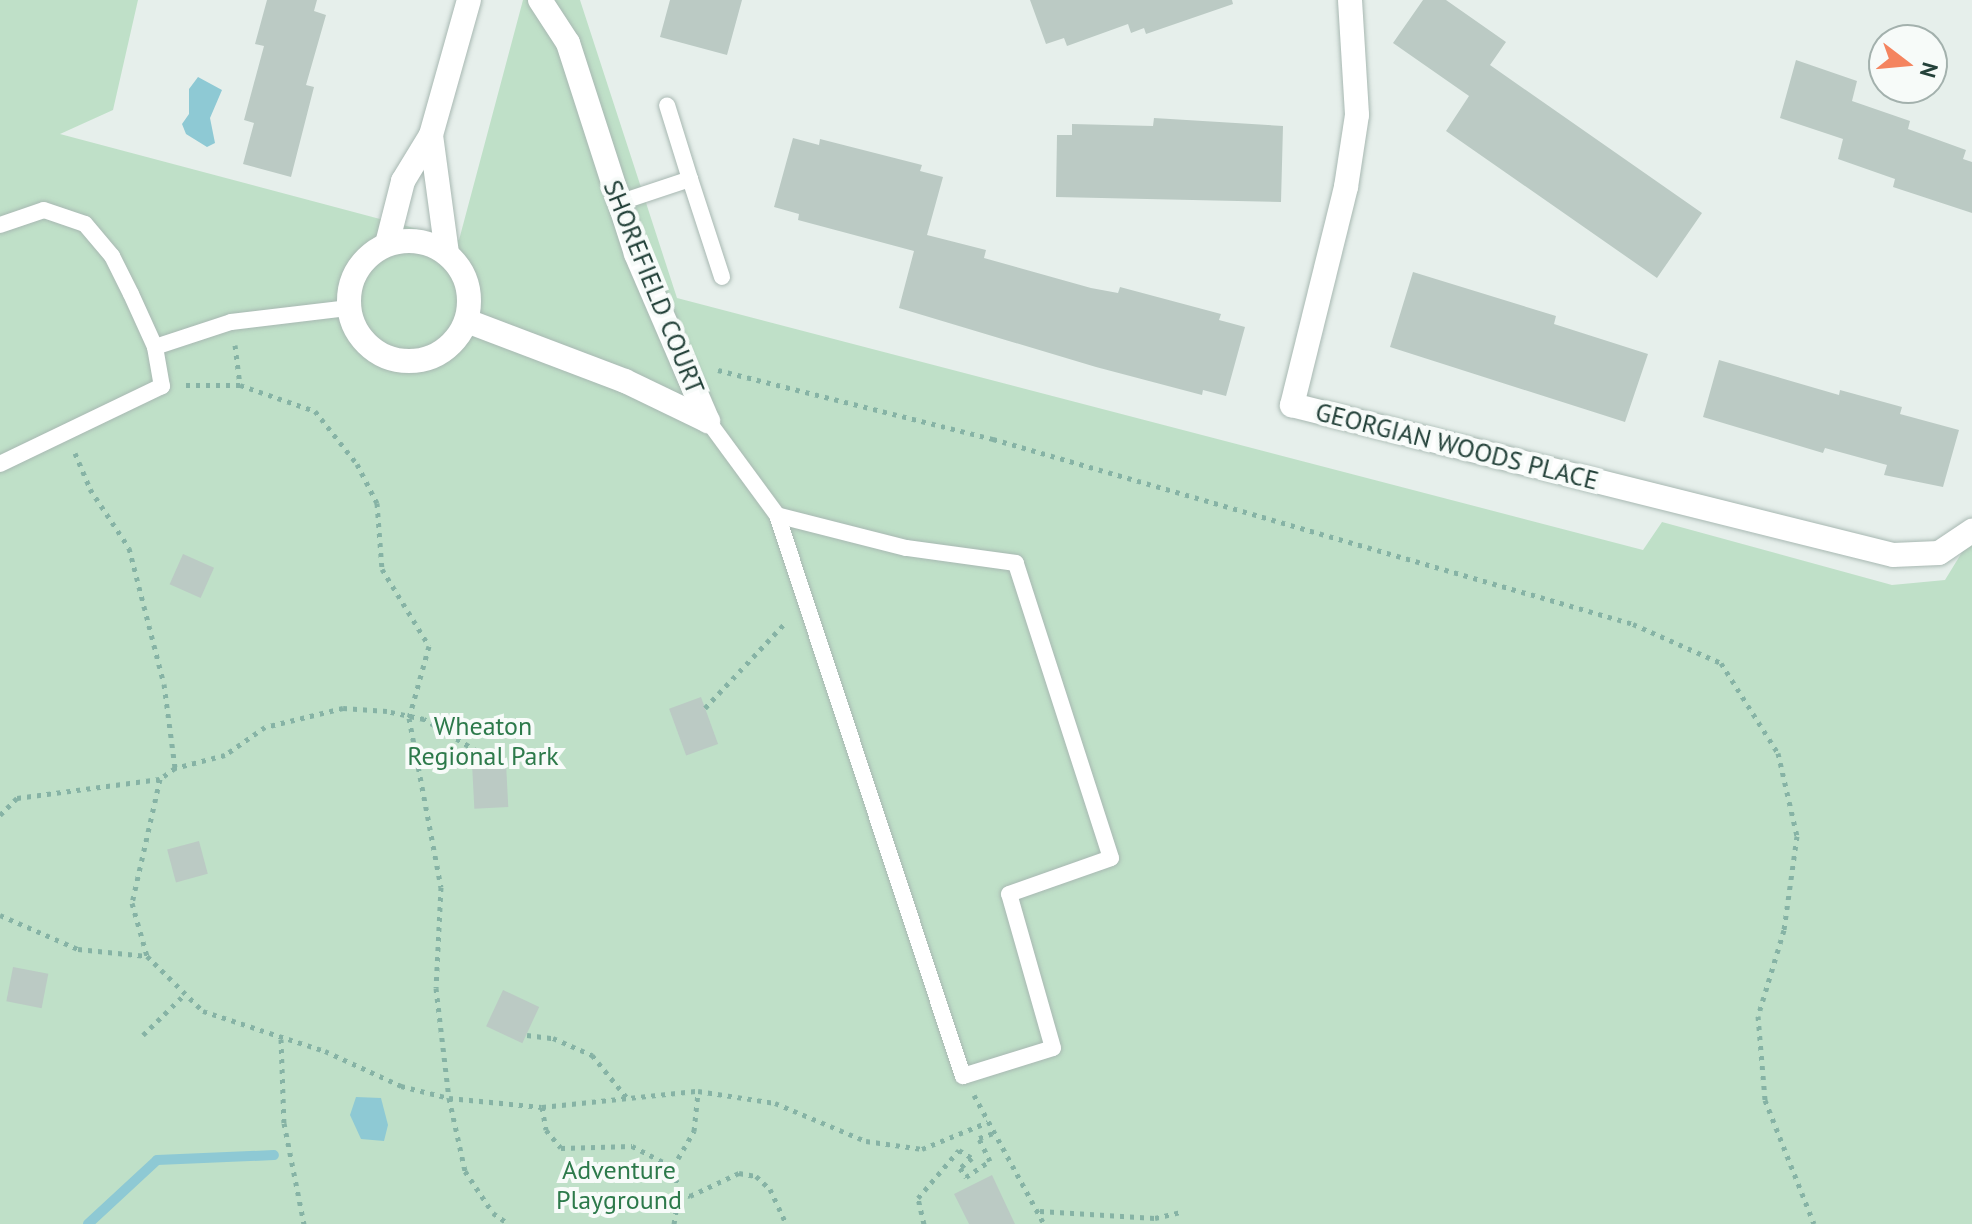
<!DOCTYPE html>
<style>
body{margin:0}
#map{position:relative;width:1972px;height:1224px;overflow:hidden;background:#e6efeb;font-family:"PT Sans",sans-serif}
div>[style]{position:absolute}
.green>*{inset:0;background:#bfe0c8}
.water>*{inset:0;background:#8ec9d4}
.stream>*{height:10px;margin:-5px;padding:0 5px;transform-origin:5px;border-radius:5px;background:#8ec9d4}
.building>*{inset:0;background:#bbcac4;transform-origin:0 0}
.path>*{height:5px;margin-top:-2.5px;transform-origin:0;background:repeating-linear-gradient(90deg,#86b3a5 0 4px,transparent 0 10px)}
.roads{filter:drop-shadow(0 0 2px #a8b8b2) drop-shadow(0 0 2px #a8b8b2)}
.lane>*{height:16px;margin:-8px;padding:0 8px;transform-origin:8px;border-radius:8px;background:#fff}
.street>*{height:24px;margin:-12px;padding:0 12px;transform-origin:12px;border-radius:12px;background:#fff}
.street>.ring{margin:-12px;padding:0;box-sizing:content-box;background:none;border:24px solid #fff;border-radius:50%}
span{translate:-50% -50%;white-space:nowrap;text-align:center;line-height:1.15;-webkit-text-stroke:8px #f7fbf9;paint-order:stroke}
.street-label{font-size:26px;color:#24423a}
.park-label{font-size:26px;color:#2d7a4b}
.north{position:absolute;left:1868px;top:24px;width:80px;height:80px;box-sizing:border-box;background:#f7fbf9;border:2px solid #a3b1ad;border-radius:50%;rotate:106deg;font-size:22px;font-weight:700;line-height:32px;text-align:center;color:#24423a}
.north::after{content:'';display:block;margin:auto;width:28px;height:36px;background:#f4845f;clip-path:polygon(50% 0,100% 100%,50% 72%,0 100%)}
</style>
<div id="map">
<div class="green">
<div style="clip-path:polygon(0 0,138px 0,113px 110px,60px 134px,459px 240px,523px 0,580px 0,677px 298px,1643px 550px,1662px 522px,1892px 585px,1945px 580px,1972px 536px,1972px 1224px,0 1224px)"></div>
</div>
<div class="water">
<div style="clip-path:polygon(198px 77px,222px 90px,210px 118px,215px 143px,207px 147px,186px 134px,182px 124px,189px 114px,189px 89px)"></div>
<div style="clip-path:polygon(356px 1097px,381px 1098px,388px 1125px,384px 1141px,361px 1139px,350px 1115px)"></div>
</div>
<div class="stream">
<div style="left:88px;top:1224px;width:94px;rotate:-42.8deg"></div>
<div style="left:157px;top:1160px;width:117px;rotate:-2.4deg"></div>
</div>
<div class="building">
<div style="clip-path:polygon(267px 0,317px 0,314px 11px,326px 15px,306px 85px,314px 87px,291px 177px,243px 164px,254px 123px,244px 120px,264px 46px,255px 44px)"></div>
<div style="clip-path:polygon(670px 0,742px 0,727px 55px,660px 37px)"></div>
<div style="clip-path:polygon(1030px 0,1232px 0,1233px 4px,1146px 34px,1144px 28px,1131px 33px,1128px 24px,1067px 46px,1064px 38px,1046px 44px)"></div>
<div style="clip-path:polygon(1423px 0,1446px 0,1506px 42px,1490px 65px,1702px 213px,1657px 278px,1446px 131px,1469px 96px,1393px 43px)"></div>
<div style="clip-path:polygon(1796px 60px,1857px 81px,1852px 101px,1910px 121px,1908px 129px,1966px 150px,1963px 159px,1972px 162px,1972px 213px,1893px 187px,1895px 179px,1838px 159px,1843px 139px,1780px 118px)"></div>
<div style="clip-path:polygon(1154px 118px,1283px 126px,1281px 202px,1056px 197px,1057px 135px,1072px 135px,1072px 124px,1153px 126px)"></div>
<div style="clip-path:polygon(793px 138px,819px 145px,820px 139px,922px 165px,920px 171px,943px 177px,927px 235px,986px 250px,984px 258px,1091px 288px,1118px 293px,1120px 287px,1221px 314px,1219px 320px,1245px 327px,1226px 396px,1203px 390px,1202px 395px,1096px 367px,899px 308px,914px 251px,798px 220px,799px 214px,774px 207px)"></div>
<div style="clip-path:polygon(1413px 272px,1556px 316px,1554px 324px,1648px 354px,1625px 422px,1390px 347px)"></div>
<div style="clip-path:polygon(1719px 360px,1839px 395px,1840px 390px,1902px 407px,1900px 414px,1959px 430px,1943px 487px,1884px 475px,1887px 465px,1825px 448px,1823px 453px,1703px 417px)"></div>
<div style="left:183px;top:554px;width:34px;height:33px;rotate:24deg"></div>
<div style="left:701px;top:697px;width:50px;height:34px;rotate:70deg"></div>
<div style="left:506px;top:763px;width:44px;height:34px;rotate:87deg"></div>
<div style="left:199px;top:841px;width:34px;height:33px;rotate:75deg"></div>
<div style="left:13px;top:967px;width:36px;height:35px;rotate:11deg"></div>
<div style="left:503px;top:990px;width:40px;height:40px;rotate:25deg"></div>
<div style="clip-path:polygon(992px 1175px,1015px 1224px,969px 1224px,954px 1194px)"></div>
</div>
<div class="path">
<div style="left:235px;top:345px;width:40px;rotate:82.9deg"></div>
<div style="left:718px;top:370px;width:284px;rotate:14.1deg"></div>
<div style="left:993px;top:439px;width:666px;rotate:16.12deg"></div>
<div style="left:1633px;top:624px;width:96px;rotate:23.9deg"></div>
<div style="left:1721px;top:663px;width:107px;rotate:57.7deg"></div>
<div style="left:1778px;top:753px;width:85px;rotate:77.1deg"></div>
<div style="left:1797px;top:836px;width:95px;rotate:97.9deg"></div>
<div style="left:1784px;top:930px;width:90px;rotate:106.8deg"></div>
<div style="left:1758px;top:1016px;width:84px;rotate:85.2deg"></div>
<div style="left:1765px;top:1100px;width:133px;rotate:68.4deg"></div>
<div style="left:186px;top:385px;width:54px"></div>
<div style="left:240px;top:385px;width:79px;rotate:19.1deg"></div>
<div style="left:315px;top:411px;width:68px;rotate:51.6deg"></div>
<div style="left:357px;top:464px;width:44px;rotate:62.9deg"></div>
<div style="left:377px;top:503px;width:66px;rotate:85.7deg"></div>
<div style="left:382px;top:569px;width:90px;rotate:58.6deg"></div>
<div style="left:429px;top:646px;width:75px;rotate:105.5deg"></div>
<div style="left:409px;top:718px;width:172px;rotate:79.3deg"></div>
<div style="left:441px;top:887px;width:101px;rotate:92.8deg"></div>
<div style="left:436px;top:988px;width:111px;rotate:83.3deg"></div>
<div style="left:449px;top:1098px;width:93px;rotate:5.5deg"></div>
<div style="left:542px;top:1107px;width:157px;rotate:-5.9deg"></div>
<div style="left:698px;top:1091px;width:78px;rotate:8.9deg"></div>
<div style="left:775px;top:1103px;width:99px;rotate:22.7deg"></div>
<div style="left:866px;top:1141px;width:57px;rotate:8.1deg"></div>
<div style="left:922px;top:1149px;width:71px;rotate:-22.2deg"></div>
<div style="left:75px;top:453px;width:39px;rotate:67deg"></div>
<div style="left:90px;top:489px;width:71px;rotate:56.5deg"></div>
<div style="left:129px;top:548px;width:140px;rotate:75.6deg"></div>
<div style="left:164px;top:684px;width:85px;rotate:82.5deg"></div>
<div style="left:705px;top:708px;width:118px;rotate:-46.7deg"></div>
<div style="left:477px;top:751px;width:62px;rotate:-148.9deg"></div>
<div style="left:424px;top:719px;width:38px;rotate:-168deg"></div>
<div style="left:387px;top:711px;width:44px;rotate:-176.1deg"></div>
<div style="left:343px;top:708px;width:80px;rotate:166.3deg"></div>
<div style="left:265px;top:727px;width:49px;rotate:145deg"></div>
<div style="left:225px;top:755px;width:52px;rotate:165.4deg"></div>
<div style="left:175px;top:768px;width:19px;rotate:144deg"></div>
<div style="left:160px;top:779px;width:127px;rotate:102.7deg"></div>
<div style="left:132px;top:903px;width:55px;rotate:74.2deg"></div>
<div style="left:147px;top:956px;width:78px;rotate:44.5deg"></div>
<div style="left:203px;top:1011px;width:128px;rotate:18.2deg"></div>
<div style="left:325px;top:1051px;width:84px;rotate:24.7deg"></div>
<div style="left:401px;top:1086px;width:49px;rotate:14deg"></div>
<div style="left:449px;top:1098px;width:75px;rotate:77.6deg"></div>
<div style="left:465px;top:1171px;width:50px;rotate:56.3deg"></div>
<div style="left:493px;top:1213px;width:19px;rotate:35deg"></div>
<div style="left:0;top:815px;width:24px;rotate:-45deg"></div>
<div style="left:17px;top:798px;width:144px;rotate:-7.6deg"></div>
<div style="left:0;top:915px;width:85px;rotate:23.6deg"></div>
<div style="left:78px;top:949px;width:69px;rotate:5.8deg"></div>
<div style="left:143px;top:1035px;width:59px;rotate:-44.3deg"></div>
<div style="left:527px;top:1035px;width:26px;rotate:7deg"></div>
<div style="left:553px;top:1038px;width:43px;rotate:23.6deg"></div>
<div style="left:592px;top:1055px;width:57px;rotate:50.7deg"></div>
<div style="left:281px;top:1039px;width:84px;rotate:88deg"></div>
<div style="left:284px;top:1123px;width:103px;rotate:78.8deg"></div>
<div style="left:974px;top:1095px;width:147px;rotate:61.5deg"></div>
<div style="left:542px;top:1107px;width:23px;rotate:80deg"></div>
<div style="left:546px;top:1130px;width:23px;rotate:50deg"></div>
<div style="left:561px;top:1148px;width:71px;rotate:-1.6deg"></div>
<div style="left:632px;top:1146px;width:46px;rotate:27.1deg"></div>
<div style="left:679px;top:1192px;width:12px;rotate:20deg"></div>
<div style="left:690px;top:1196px;width:54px;rotate:-25.1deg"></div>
<div style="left:739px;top:1173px;width:17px;rotate:10deg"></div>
<div style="left:756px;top:1176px;width:19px;rotate:43deg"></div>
<div style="left:770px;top:1189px;width:38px;rotate:65deg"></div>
<div style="left:1040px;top:1211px;width:115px;rotate:3.5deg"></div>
<div style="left:1155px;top:1218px;width:26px;rotate:-13deg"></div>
<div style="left:674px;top:1224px;width:32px;rotate:-81deg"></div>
<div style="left:679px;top:1192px;width:26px;rotate:-103deg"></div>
<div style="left:673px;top:1167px;width:42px;rotate:-59.7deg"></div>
<div style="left:694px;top:1131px;width:39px;rotate:-84deg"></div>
<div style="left:924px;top:1224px;width:27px;rotate:-103deg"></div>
<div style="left:918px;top:1198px;width:63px;rotate:-49.5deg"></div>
<div style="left:959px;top:1150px;width:15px;rotate:32deg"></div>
<div style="left:972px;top:1158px;width:16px;rotate:140deg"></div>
<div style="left:960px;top:1168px;width:11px;rotate:56deg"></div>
<div style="left:966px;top:1177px;width:29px;rotate:-34deg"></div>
<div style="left:990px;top:1161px;width:25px;rotate:-116deg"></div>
<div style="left:979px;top:1138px;width:18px;rotate:-19deg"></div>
</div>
<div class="roads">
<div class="lane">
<div style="left:690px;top:179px;width:103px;rotate:71.9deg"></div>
<div style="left:618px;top:203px;width:76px;rotate:-18.4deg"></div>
<div style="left:690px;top:179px;width:77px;rotate:-107.3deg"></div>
<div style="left:0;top:225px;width:46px;rotate:-18.8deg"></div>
<div style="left:44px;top:210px;width:43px;rotate:18.9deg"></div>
<div style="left:85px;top:224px;width:42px;rotate:49.8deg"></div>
<div style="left:112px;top:256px;width:42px;rotate:63.4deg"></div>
<div style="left:131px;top:294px;width:58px;rotate:65.6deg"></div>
<div style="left:155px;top:347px;width:40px;rotate:80deg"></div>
<div style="left:162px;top:386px;width:180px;rotate:154.3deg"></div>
<div style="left:155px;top:347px;width:80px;rotate:-18.2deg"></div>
<div style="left:231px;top:322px;width:119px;rotate:-6.8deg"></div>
<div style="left:708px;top:421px;width:117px;rotate:53.7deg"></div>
<div style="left:777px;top:515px;width:591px;rotate:71.66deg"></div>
<div style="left:963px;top:1076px;width:94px;rotate:-17.3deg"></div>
<div style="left:1053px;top:1048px;width:160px;rotate:-105.9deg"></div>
<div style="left:1009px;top:894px;width:108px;rotate:-19.4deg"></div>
<div style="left:1111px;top:858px;width:310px;rotate:-107.9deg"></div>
<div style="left:1016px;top:563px;width:111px;rotate:-172.2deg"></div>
<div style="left:906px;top:548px;width:133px;rotate:-165.7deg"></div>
</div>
<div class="street">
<div style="left:540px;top:0;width:51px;rotate:56.9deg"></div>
<div style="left:568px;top:43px;width:222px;rotate:72.1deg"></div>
<div style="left:636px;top:254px;width:182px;rotate:66.7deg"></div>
<div style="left:1350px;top:0;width:115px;rotate:86.5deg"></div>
<div style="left:1357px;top:115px;width:73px;rotate:98.7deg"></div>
<div style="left:1346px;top:187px;width:225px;rotate:103.9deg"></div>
<div style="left:1292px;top:405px;width:619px;rotate:14.01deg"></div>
<div style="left:1893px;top:555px;width:46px;rotate:-2.5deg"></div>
<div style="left:1939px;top:553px;width:40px;rotate:-34deg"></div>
<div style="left:431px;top:135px;width:119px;rotate:82.3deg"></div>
<div class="ring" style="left:349px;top:241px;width:96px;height:96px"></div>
<div style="left:387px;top:244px;width:65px;rotate:-75.7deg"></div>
<div style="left:403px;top:181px;width:54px;rotate:-58.7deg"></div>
<div style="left:431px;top:135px;width:140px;rotate:-74.3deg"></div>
<div style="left:467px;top:321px;width:169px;rotate:20.8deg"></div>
<div style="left:625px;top:381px;width:92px;rotate:25.7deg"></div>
</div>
</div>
<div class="street-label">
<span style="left:654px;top:287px;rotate:68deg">SHOREFIELD COURT</span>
<span style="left:1457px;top:446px;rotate:14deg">GEORGIAN WOODS PLACE</span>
</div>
<div class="park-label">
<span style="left:483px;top:741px">Wheaton<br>Regional Park</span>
<span style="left:619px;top:1185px">Adventure<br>Playground</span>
</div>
<div class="north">N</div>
</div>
